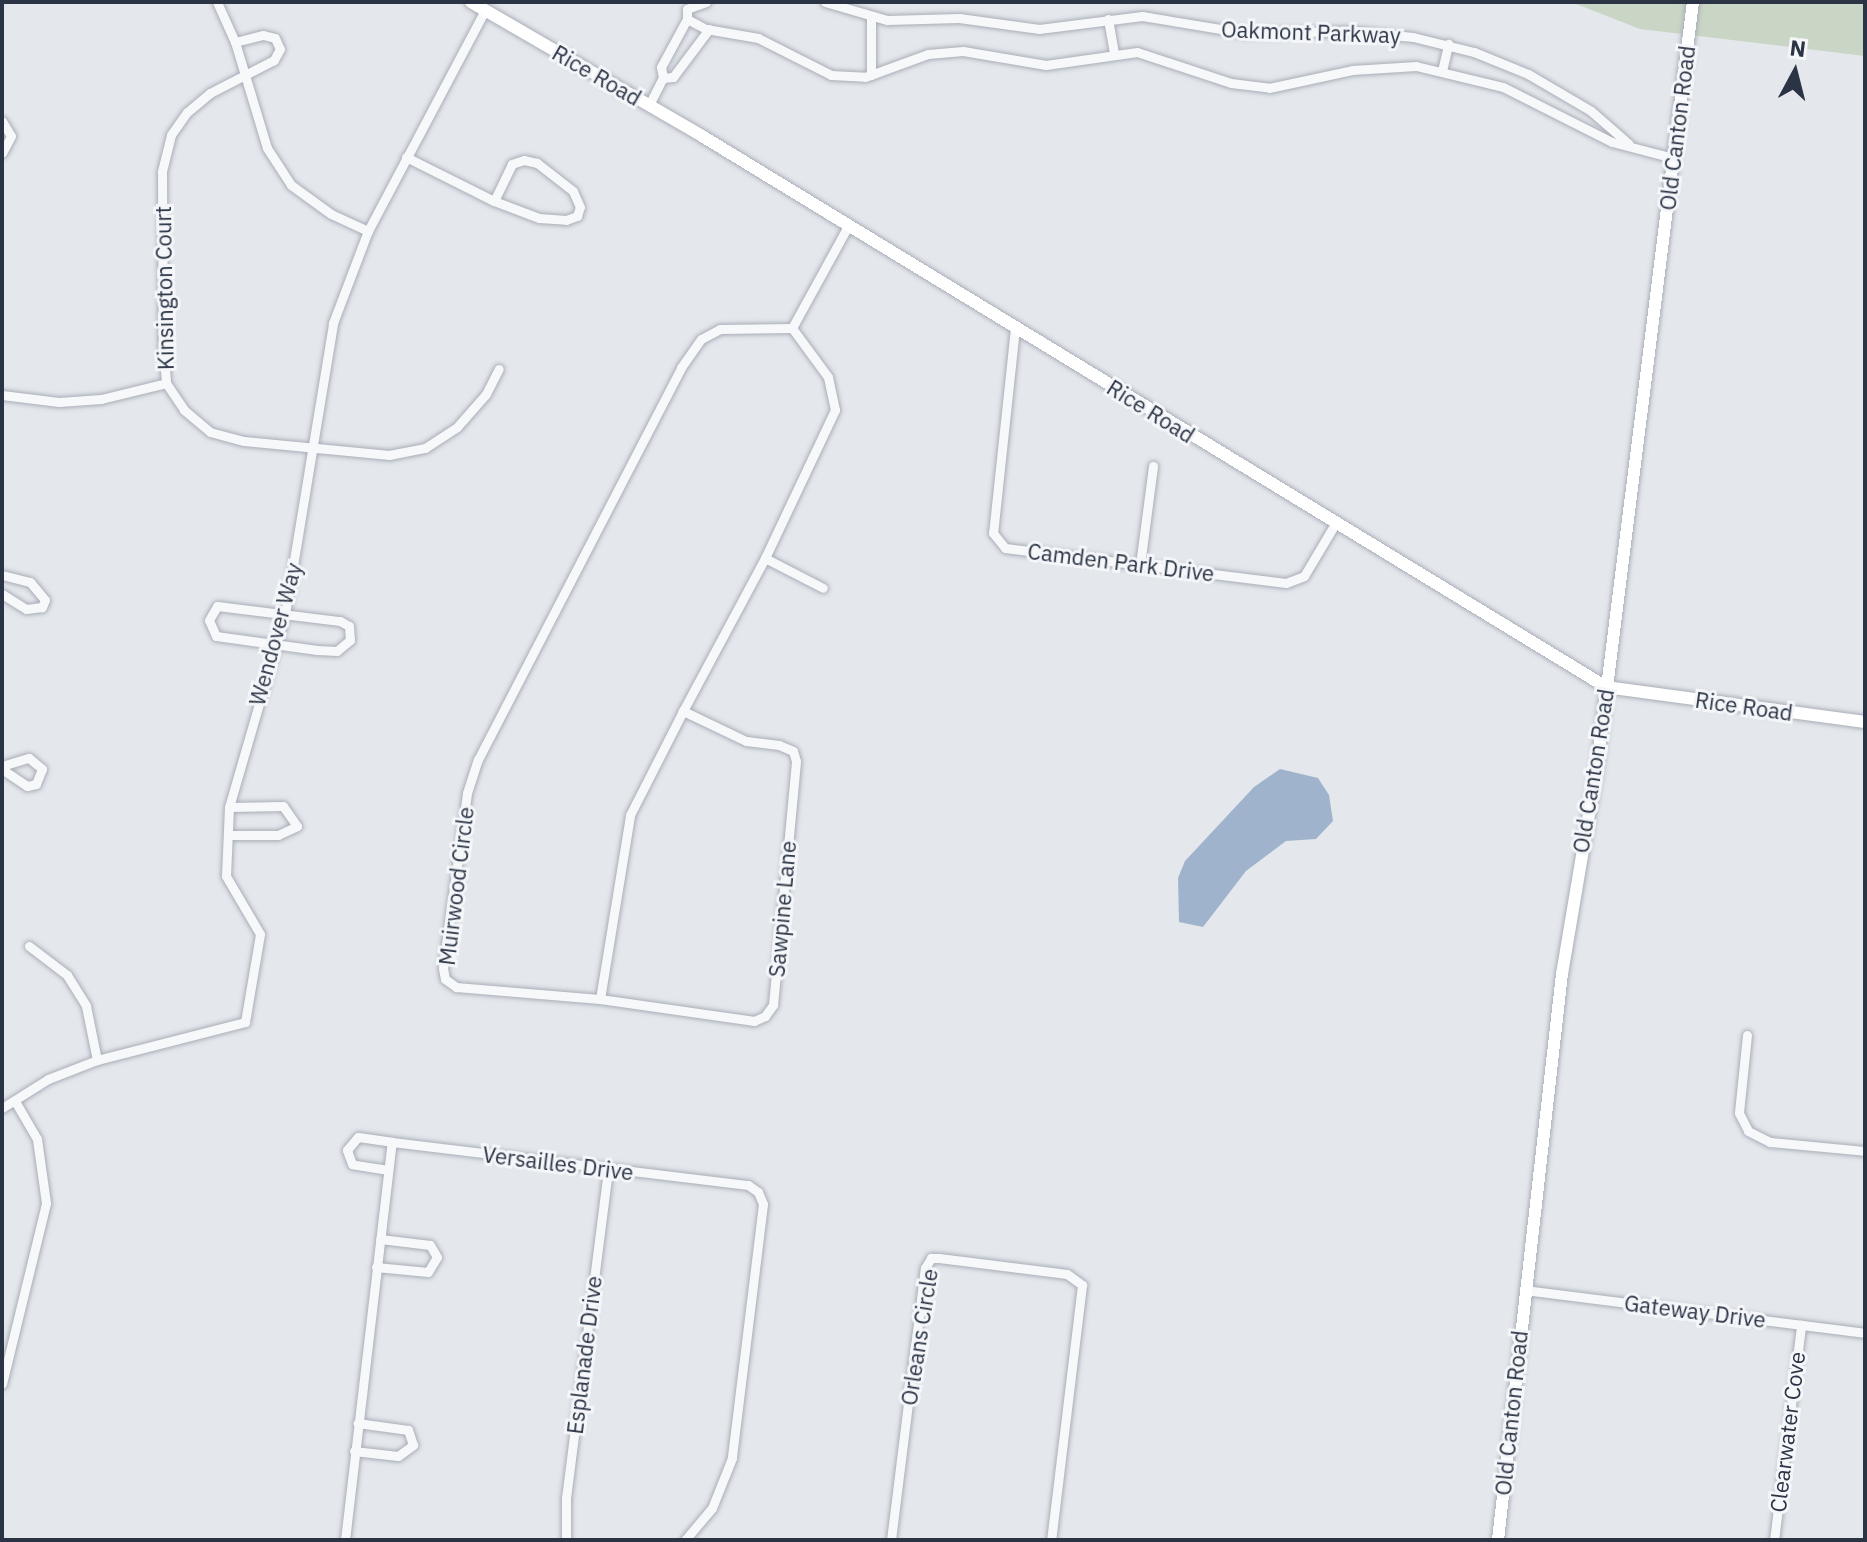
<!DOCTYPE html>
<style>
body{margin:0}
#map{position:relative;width:1867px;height:1542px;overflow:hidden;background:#e4e7ec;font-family:"IBM Plex Sans",sans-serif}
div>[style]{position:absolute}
.green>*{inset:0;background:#c9d6c5}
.water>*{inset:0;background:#9fb4cc}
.roads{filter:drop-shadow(0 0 2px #a9aeb7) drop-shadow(0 0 2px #a9aeb7)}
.street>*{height:9px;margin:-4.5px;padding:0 4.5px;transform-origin:4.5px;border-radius:4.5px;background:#f7f8fa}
.secondary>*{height:12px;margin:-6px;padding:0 6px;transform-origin:6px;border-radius:6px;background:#fff}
span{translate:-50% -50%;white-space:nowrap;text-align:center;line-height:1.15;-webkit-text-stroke:6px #f4f6f9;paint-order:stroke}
.street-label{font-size:22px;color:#2b3445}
.frame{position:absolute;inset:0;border:4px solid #2b3445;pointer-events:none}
.north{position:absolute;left:1755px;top:32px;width:80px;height:80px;-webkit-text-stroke:6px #f4f6f9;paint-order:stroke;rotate:7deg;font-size:22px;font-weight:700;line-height:32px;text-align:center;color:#2b3445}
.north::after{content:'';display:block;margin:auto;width:28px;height:36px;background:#2b3445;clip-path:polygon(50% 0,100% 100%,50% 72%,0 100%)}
</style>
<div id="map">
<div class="green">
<div style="clip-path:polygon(1571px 2px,1865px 2px,1865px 56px,1640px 29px)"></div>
</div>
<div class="water">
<div style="clip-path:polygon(1280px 769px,1318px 778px,1329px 795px,1333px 821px,1316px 839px,1286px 841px,1246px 871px,1203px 927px,1179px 922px,1178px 878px,1185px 861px,1254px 787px)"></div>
</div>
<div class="roads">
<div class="street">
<div style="left:217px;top:2px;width:44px;rotate:65.8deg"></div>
<div style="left:235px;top:42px;width:111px;rotate:73.2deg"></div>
<div style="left:267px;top:148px;width:44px;rotate:57deg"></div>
<div style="left:291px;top:185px;width:49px;rotate:35.9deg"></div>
<div style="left:331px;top:214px;width:41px;rotate:24.7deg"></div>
<div style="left:706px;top:2px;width:20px;rotate:160deg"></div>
<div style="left:687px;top:9px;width:10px;rotate:90deg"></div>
<div style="left:687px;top:19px;width:21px;rotate:28deg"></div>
<div style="left:706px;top:29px;width:53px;rotate:9.8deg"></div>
<div style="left:758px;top:38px;width:82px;rotate:26.9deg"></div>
<div style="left:831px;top:75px;width:34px;rotate:3deg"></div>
<div style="left:865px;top:77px;width:67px;rotate:-20.1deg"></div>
<div style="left:928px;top:54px;width:35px;rotate:-5deg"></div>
<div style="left:963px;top:51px;width:84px;rotate:9.6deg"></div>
<div style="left:1046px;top:65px;width:92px;rotate:-8.1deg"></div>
<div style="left:1137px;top:52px;width:99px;rotate:18.3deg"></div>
<div style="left:1231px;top:83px;width:38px;rotate:7deg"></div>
<div style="left:1269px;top:88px;width:85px;rotate:-12.2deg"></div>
<div style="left:1352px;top:70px;width:64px;rotate:-3.6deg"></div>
<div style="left:1416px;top:66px;width:89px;rotate:13.6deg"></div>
<div style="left:1503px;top:87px;width:122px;rotate:26.8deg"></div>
<div style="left:1612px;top:142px;width:64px;rotate:14.5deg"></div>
<div style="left:825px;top:2px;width:65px;rotate:16.2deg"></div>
<div style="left:887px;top:20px;width:72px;rotate:-1.6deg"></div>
<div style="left:959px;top:18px;width:81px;rotate:7.8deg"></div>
<div style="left:1039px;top:29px;width:104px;rotate:-7.2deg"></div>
<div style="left:1142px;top:16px;width:104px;rotate:9.4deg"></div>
<div style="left:1245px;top:33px;width:106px;rotate:-1.1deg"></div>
<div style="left:1351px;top:31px;width:62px;rotate:5.5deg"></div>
<div style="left:1413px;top:37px;width:63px;rotate:13.8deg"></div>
<div style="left:1474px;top:52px;width:58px;rotate:22.2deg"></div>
<div style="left:1528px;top:74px;width:73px;rotate:30.4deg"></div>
<div style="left:1591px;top:111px;width:50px;rotate:41deg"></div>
<div style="left:1108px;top:19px;width:35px;rotate:80deg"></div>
<div style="left:235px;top:42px;width:29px;rotate:-14deg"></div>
<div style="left:263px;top:35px;width:12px;rotate:14deg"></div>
<div style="left:275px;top:38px;width:12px;rotate:66deg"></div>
<div style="left:280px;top:49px;width:13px;rotate:119deg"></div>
<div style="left:274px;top:60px;width:72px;rotate:152.7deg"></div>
<div style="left:210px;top:93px;width:30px;rotate:140deg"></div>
<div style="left:187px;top:112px;width:28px;rotate:125deg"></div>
<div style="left:171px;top:135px;width:38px;rotate:104deg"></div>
<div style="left:162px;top:172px;width:175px;rotate:89.7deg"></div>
<div style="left:163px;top:347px;width:36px;rotate:85deg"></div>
<div style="left:166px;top:383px;width:32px;rotate:56deg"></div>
<div style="left:184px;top:410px;width:34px;rotate:40deg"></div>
<div style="left:210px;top:432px;width:35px;rotate:15deg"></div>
<div style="left:244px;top:441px;width:146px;rotate:5.5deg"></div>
<div style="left:389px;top:455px;width:37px;rotate:-11deg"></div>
<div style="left:425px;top:448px;width:38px;rotate:-33deg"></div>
<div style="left:457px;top:427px;width:44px;rotate:-48.7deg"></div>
<div style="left:486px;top:394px;width:28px;rotate:-63deg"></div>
<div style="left:1442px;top:71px;width:28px;rotate:-77deg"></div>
<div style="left:871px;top:75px;width:58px;rotate:-90deg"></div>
<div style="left:663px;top:78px;width:10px;rotate:-6deg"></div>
<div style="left:673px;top:77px;width:60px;rotate:-53.1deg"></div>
<div style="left:649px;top:105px;width:30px;rotate:-63deg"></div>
<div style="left:663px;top:78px;width:11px;rotate:-100deg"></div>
<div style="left:661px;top:67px;width:55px;rotate:-61.6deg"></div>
<div style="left:2px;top:121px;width:17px;rotate:59deg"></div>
<div style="left:11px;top:136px;width:19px;rotate:118deg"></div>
<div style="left:406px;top:157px;width:98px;rotate:26.6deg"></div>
<div style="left:494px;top:201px;width:48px;rotate:20.7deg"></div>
<div style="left:539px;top:218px;width:27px;rotate:4deg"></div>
<div style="left:566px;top:220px;width:12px;rotate:-20deg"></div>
<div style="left:577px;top:216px;width:9px;rotate:-72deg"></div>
<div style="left:580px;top:207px;width:17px;rotate:-114deg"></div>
<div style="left:573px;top:191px;width:46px;rotate:-142.1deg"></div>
<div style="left:537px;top:163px;width:13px;rotate:-167deg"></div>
<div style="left:524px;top:160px;width:13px;rotate:162deg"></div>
<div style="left:512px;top:164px;width:41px;rotate:115.9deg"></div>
<div style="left:792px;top:328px;width:116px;rotate:-61.2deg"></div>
<div style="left:1015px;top:328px;width:206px;rotate:96.1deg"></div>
<div style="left:993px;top:533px;width:19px;rotate:51deg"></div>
<div style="left:1005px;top:548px;width:283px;rotate:7.1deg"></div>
<div style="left:1286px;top:583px;width:19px;rotate:-21deg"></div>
<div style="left:1304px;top:576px;width:61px;rotate:-59.2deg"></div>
<div style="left:2px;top:395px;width:57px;rotate:7deg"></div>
<div style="left:59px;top:402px;width:42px;rotate:-4.1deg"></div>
<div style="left:101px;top:399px;width:67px;rotate:-13.8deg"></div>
<div style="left:765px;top:558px;width:65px;rotate:27.3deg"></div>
<div style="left:1140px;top:565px;width:100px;rotate:-82.5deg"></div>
<div style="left:2px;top:575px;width:29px;rotate:14deg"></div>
<div style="left:30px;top:582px;width:23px;rotate:50deg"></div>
<div style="left:45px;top:600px;width:8px;rotate:113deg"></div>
<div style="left:42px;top:607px;width:16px;rotate:173deg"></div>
<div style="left:26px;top:609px;width:28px;rotate:-148deg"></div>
<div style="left:217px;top:606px;width:124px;rotate:7deg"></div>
<div style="left:340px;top:621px;width:10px;rotate:29deg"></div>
<div style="left:349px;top:626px;width:14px;rotate:86deg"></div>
<div style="left:350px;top:640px;width:17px;rotate:140deg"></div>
<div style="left:337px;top:651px;width:20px;rotate:-177deg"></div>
<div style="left:317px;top:650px;width:102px;rotate:-172.1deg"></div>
<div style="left:216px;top:636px;width:17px;rotate:-114deg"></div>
<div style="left:209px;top:620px;width:16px;rotate:-60deg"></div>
<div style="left:2px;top:766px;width:28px;rotate:-17deg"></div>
<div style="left:29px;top:758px;width:17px;rotate:40deg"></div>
<div style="left:42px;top:769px;width:16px;rotate:112deg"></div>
<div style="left:36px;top:784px;width:9px;rotate:167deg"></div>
<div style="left:27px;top:786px;width:30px;rotate:-146deg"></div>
<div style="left:228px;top:835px;width:50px"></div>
<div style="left:278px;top:835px;width:21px;rotate:-25deg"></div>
<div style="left:297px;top:826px;width:24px;rotate:-125deg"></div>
<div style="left:283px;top:806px;width:54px;rotate:178.9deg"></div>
<div style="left:29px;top:946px;width:48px;rotate:37.3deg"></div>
<div style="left:67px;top:975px;width:36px;rotate:58deg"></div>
<div style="left:86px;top:1006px;width:55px;rotate:78.5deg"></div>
<div style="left:600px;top:999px;width:186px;rotate:-80.7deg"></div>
<div style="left:630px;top:815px;width:117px;rotate:-63deg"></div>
<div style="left:683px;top:711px;width:174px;rotate:-61.8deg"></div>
<div style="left:765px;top:558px;width:164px;rotate:-64.7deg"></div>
<div style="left:835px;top:410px;width:34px;rotate:-102deg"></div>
<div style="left:828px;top:377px;width:61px;rotate:-126.3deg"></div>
<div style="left:792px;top:328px;width:72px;rotate:179.2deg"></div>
<div style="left:720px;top:329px;width:21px;rotate:152deg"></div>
<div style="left:701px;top:339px;width:35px;rotate:125deg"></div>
<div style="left:681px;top:368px;width:441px;rotate:117.4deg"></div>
<div style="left:478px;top:759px;width:36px;rotate:108deg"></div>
<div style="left:467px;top:793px;width:177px;rotate:97.8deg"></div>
<div style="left:443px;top:968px;width:11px;rotate:80deg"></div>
<div style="left:445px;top:979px;width:14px;rotate:36deg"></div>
<div style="left:456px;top:987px;width:144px;rotate:4.8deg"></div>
<div style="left:600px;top:999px;width:156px;rotate:8.1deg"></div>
<div style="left:754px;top:1021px;width:12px;rotate:-24deg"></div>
<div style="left:765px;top:1016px;width:14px;rotate:-54deg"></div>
<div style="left:773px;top:1005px;width:245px;rotate:-84.6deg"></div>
<div style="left:796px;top:761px;width:10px;rotate:-107deg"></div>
<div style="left:793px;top:751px;width:15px;rotate:-157deg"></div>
<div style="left:779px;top:745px;width:33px;rotate:-173deg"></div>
<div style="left:746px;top:741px;width:70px;rotate:-154.5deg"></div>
<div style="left:1747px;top:1035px;width:78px;rotate:95.9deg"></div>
<div style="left:1739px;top:1113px;width:20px;rotate:63deg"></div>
<div style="left:1748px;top:1131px;width:25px;rotate:27deg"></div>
<div style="left:1770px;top:1142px;width:95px;rotate:5.4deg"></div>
<div style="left:2px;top:1108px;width:54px;rotate:-32.2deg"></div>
<div style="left:48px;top:1079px;width:53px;rotate:-21.2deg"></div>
<div style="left:97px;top:1060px;width:153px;rotate:-14.4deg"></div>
<div style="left:245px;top:1022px;width:89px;rotate:-80.3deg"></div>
<div style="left:260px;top:934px;width:67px;rotate:-120.4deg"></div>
<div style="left:226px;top:876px;width:69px;rotate:-87.5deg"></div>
<div style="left:229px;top:807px;width:201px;rotate:-73.8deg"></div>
<div style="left:285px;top:614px;width:295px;rotate:-80.6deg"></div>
<div style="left:333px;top:323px;width:98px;rotate:-69.2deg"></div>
<div style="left:368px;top:231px;width:250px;rotate:-62.1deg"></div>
<div style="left:388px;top:1170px;width:36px;rotate:-171deg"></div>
<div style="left:352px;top:1164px;width:15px;rotate:-110deg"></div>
<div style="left:347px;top:1150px;width:17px;rotate:-50deg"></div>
<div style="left:358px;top:1137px;width:34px;rotate:8deg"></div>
<div style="left:376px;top:1267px;width:52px;rotate:5.5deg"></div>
<div style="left:428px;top:1272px;width:17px;rotate:-59deg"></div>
<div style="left:437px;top:1257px;width:14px;rotate:-120deg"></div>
<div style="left:430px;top:1245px;width:50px;rotate:-173.2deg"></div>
<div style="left:1525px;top:1290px;width:343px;rotate:7.2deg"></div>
<div style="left:2px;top:1384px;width:186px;rotate:-76.3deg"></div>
<div style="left:46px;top:1203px;width:65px;rotate:-98deg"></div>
<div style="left:37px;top:1139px;width:44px;rotate:-120.1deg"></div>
<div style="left:354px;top:1451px;width:44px;rotate:6.5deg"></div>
<div style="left:398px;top:1456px;width:19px;rotate:-36deg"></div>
<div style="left:413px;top:1445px;width:16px;rotate:-108deg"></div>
<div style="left:408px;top:1430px;width:51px;rotate:-172.2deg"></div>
<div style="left:345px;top:1540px;width:401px;rotate:-83.3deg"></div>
<div style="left:392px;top:1142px;width:359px;rotate:6.9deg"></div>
<div style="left:748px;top:1185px;width:12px;rotate:35deg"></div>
<div style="left:758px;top:1192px;width:13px;rotate:67deg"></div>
<div style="left:763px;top:1204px;width:256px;rotate:97deg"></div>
<div style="left:732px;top:1458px;width:54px;rotate:111.8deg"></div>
<div style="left:712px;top:1508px;width:42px;rotate:130.2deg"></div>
<div style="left:566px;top:1540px;width:42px;rotate:-90deg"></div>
<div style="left:566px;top:1498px;width:331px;rotate:-82.7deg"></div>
<div style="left:891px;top:1540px;width:274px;rotate:-82.9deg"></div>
<div style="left:925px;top:1268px;width:12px;rotate:-59deg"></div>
<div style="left:931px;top:1258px;width:8px"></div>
<div style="left:939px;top:1258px;width:129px;rotate:7.1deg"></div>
<div style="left:1067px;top:1274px;width:19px;rotate:36deg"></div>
<div style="left:1082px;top:1285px;width:257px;rotate:96.9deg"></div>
<div style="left:1774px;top:1540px;width:217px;rotate:-82.8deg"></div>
</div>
<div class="secondary">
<div style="left:471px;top:2px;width:267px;rotate:30.1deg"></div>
<div style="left:702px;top:136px;width:1059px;rotate:31.36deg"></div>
<div style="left:1606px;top:687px;width:261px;rotate:7.7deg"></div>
<div style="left:1498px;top:1540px;width:570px;rotate:-83.55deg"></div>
<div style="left:1562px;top:974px;width:210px;rotate:-80.4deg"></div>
<div style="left:1597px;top:767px;width:771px;rotate:-82.85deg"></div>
</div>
</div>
<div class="street-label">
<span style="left:1311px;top:32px;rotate:2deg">Oakmont Parkway</span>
<span style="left:597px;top:75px;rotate:30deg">Rice Road</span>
<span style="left:1677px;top:128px;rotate:-83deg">Old Canton Road</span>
<span style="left:164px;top:288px;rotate:-91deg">Kinsington Court</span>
<span style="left:1151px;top:411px;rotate:32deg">Rice Road</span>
<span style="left:1121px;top:562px;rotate:7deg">Camden Park Drive</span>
<span style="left:275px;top:634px;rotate:-75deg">Wendover Way</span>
<span style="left:1744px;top:706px;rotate:8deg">Rice Road</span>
<span style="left:1593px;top:771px;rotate:-81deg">Old Canton Road</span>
<span style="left:456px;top:886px;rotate:-83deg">Muirwood Circle</span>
<span style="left:782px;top:909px;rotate:-85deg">Sawpine Lane</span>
<span style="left:558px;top:1163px;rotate:7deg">Versailles Drive</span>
<span style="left:1695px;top:1311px;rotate:7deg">Gateway Drive</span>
<span style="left:919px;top:1337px;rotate:-81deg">Orleans Circle</span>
<span style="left:584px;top:1355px;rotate:-83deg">Esplanade Drive</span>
<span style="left:1511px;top:1413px;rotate:-84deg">Old Canton Road</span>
<span style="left:1787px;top:1432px;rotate:-83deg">Clearwater Cove</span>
</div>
<div class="frame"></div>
<div class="north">N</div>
</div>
